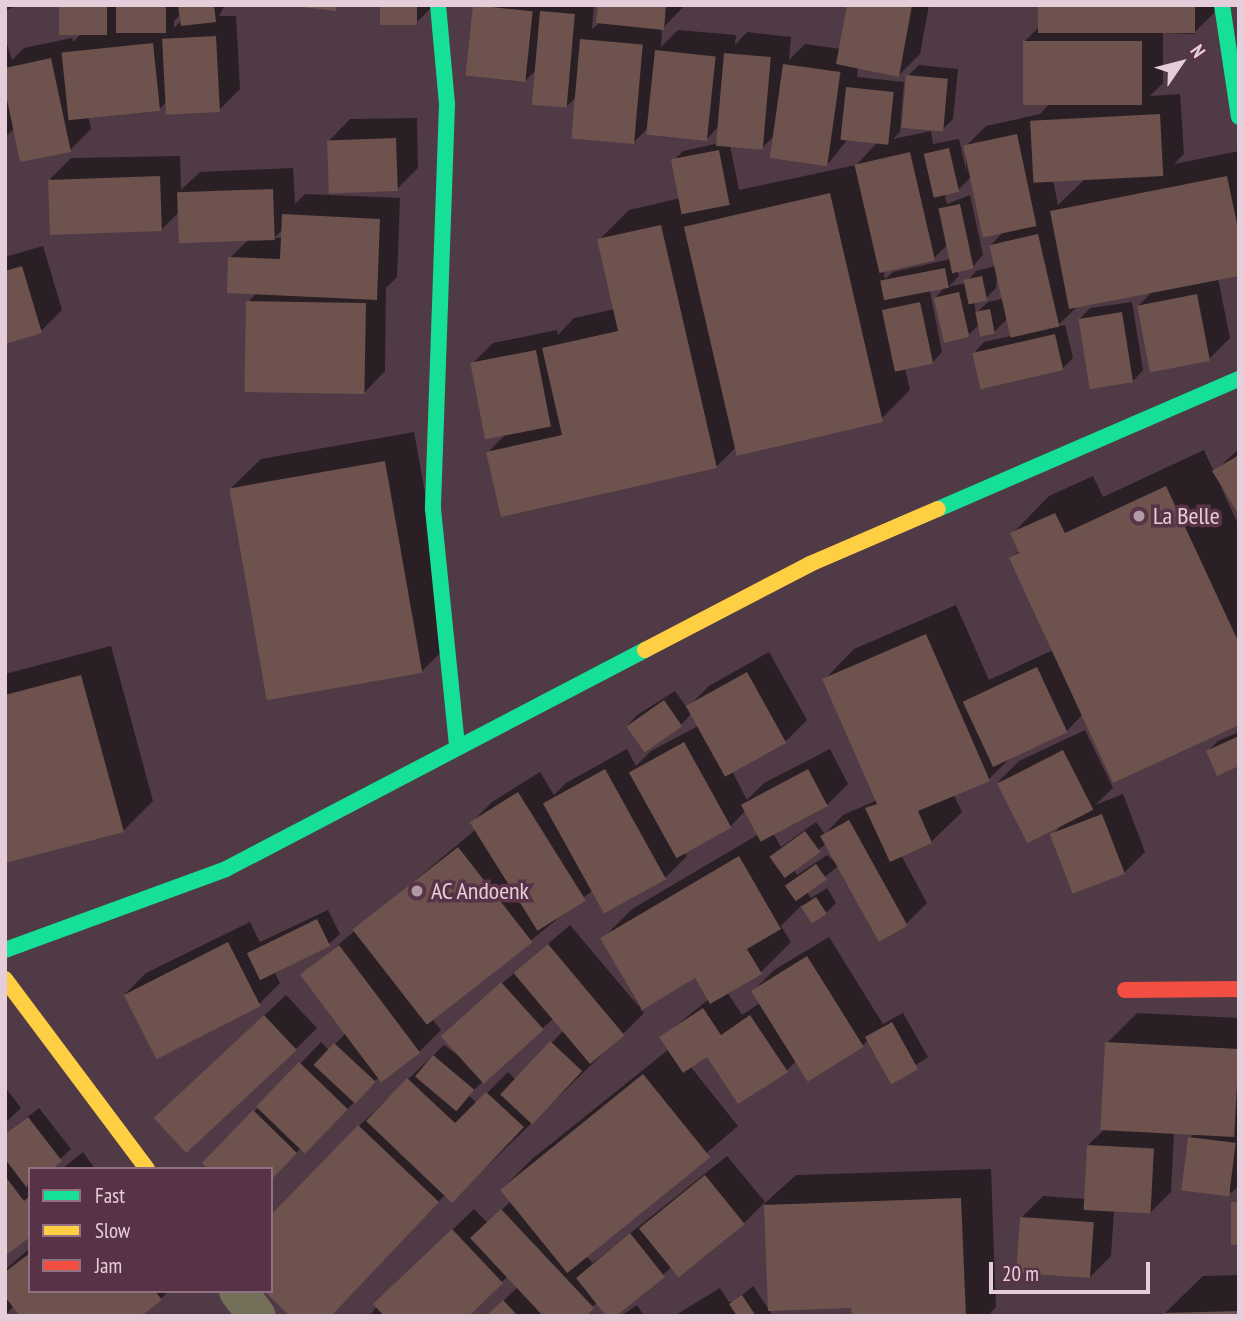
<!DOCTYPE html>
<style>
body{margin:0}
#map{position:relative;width:1244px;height:1321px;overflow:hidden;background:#503a45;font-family:"PT Sans Narrow",sans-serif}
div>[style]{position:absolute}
.shadow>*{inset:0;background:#0007}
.building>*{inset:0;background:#6d524d;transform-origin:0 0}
.street>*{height:38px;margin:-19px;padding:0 19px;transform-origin:19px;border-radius:19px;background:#736f59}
.fast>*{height:16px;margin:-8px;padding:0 8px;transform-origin:8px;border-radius:8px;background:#16e098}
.slow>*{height:16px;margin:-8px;padding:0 8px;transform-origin:8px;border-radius:8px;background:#ffcf43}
.jam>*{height:16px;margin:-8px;padding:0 8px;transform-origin:8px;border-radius:8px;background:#f24e42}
.dots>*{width:19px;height:19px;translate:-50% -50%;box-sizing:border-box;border:4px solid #583246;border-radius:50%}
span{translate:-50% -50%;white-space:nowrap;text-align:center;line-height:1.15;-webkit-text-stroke:7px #583246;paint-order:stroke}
.poi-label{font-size:24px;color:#e5cdd9}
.left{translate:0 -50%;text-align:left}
.frame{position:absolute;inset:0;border:7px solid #e5cdd9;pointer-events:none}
.legend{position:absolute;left:28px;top:1167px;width:245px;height:126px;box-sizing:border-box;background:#583246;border:2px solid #907081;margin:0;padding:9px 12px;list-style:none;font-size:21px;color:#e5cdd9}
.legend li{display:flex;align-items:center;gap:14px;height:35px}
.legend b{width:35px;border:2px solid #907081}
.north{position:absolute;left:1146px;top:28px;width:70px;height:70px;-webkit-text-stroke:5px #583246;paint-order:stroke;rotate:55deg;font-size:19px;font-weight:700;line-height:28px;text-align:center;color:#e5cdd9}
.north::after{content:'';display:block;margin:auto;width:24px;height:32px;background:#e5cdd9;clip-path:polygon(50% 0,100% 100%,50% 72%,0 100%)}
.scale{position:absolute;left:989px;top:1262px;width:161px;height:32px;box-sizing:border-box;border:4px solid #e5cdd9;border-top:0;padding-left:9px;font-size:21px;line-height:24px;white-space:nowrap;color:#e5cdd9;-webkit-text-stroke:5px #583246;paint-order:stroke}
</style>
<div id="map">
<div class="shadow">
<div style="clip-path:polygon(5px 5px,21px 5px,5px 10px)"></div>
<div style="clip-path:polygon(evenodd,60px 5px,225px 5px,219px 16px,236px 16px,240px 89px,219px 110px,166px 103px,159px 109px,88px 116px,91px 129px,70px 150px,15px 128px,5px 137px,5px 38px,12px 60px,24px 48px,72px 38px,73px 42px,82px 33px,60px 5px,181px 14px,182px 20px,174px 28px,174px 21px,181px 14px)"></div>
<div style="clip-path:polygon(382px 5px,434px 5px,417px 22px)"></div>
<div style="clip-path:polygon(evenodd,475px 5px,594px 5px,592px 29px,598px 24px,600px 5px,685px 5px,662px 29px,661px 47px,678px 30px,736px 35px,735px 45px,747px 32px,791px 37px,789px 60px,805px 44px,841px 49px,849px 5px,929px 5px,920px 54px,899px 75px,858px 67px,857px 77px,904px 82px,900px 132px,893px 139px,931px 131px,933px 144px,959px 139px,967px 174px,965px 147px,986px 126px,1040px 114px,1050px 103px,1024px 42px,1039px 27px,1040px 5px,1215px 5px,1214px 13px,1193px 34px,1163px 33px,1163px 83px,1150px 96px,1180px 94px,1184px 154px,1174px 164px,1239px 151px,1239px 274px,1218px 278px,1230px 338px,1209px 359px,1139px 305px,1153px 291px,1078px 306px,1057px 326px,1065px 325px,1073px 358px,1062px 369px,974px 353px,984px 342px,1011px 336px,1007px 319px,994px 332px,980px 324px,968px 335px,935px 298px,945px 287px,930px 291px,942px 352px,932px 363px,905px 369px,910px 390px,880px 420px,734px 449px,716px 467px,487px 453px,506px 434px,472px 364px,493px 343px,557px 330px,558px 335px,574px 318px,615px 309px,599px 240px,629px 210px,681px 198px,673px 161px,683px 151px,719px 143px,720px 125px,708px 138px,651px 125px,633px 143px,577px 96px,567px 106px,536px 70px,526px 80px,475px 5px,774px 136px,827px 165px,848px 139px,878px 142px,856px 165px,739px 190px,730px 145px,762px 148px,774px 136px,475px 5px,971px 177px,1003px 232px,991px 245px,995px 266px,976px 271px,966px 283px,948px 287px,959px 276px,957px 270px,973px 266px,983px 255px,970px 195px,947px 204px,944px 193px,958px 190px,971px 177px,475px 5px,1085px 179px,1058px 205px,1053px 180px,1085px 179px,475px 5px,948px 244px,951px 259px,893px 272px,885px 279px,883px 270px,933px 259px,948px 244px,475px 5px,997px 275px,1002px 299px,988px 302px,976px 313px,974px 301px,986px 298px,996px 288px,997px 275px)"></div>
<div style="clip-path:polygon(919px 65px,958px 69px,953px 119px,943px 129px,908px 76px)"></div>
<div style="clip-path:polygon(417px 118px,418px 168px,397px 189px,329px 141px,350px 119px)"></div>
<div style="clip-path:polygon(evenodd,180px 156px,181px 190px,200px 172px,293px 168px,295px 204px,305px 194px,400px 198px,397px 277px,386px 288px,385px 371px,364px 393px,248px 302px,258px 292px,230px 258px,249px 239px,180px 211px,161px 230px,50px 179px,71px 158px,180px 156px,283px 229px,283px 238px,274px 238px,283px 229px)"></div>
<div style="clip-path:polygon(43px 246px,62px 310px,41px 331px,5px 342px,5px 257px)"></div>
<div style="clip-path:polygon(1132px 302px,1143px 370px,1133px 381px,1080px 319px,1090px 308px)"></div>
<div style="clip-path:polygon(414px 432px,452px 641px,422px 671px,230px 489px,261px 459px)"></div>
<div style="clip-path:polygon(evenodd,1239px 449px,1239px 511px,1220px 485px,1239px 526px,1239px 723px,1083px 714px,1067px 731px,1011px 757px,989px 779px,953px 794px,962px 812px,931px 842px,901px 855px,927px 903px,906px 924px,878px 940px,838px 866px,807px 892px,811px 898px,827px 888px,836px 903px,826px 913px,802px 905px,781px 926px,791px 942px,761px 972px,727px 992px,742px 1015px,760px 1003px,753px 991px,774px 970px,829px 937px,883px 1024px,903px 1013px,928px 1057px,892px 1081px,868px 1040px,862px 1046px,796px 1061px,787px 1070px,708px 1055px,690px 1066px,738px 1126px,586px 1256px,593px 1263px,727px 1156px,765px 1202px,744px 1223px,672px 1267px,614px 1316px,597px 1302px,583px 1316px,487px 1316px,518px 1287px,508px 1276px,466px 1316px,369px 1316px,396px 1284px,474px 1209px,488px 1223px,511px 1201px,502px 1189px,532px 1159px,669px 1049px,662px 1037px,709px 999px,696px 976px,640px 1009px,644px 1013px,623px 1034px,473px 1180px,445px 1195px,341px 1304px,271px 1291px,359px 1126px,444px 1045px,467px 1062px,465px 1015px,570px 925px,640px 1008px,602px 939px,632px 909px,759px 834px,746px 810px,730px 827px,685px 852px,687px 856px,666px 877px,593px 890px,433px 1020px,441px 1030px,420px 1051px,380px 1076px,306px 1151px,302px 1147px,271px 1178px,271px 1169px,205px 1163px,321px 1042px,329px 1050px,346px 1033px,302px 975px,475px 830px,471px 823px,492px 802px,540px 772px,554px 795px,566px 783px,627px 749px,636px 766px,651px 751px,698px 726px,691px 714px,681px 725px,627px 726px,637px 715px,675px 691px,687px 708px,709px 686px,769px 652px,807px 720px,786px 741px,732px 771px,747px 800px,764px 783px,830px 749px,848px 784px,827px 805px,773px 833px,781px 847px,816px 822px,825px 834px,843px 815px,877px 800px,824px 680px,854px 649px,956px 605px,989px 680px,1053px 650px,1011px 559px,1020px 550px,1012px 534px,1049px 496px,1093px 476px,1103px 497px,1204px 450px,1214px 472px,1239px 449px,826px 844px,837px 864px,827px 855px,797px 875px,794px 869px,826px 844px,1239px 449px,554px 1018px,564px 1030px,516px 1080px,508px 1072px,477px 1103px,468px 1095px,554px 1018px)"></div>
<div style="clip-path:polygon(111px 646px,153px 801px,123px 831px,5px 862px,5px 674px)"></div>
<div style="clip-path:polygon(1085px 730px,1113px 788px,1095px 805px,1123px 794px,1145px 852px,1124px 873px,1052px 835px,1065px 822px,998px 782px,1019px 761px)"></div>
<div style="clip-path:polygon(1239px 732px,1239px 764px,1208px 751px,1218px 741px)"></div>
<div style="clip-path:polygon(328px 910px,340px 934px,329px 944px,274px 971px,280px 983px,259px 1004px,155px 1056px,125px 994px,146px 973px,250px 922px,260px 942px)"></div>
<div style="clip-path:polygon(286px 995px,317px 1028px,296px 1049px,177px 1097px)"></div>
<div style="clip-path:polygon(1137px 1013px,1239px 1018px,1239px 1186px,1231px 1193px,1190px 1138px,1194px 1134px,1174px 1132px,1171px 1192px,1150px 1213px,1114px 1211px,1111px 1256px,1090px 1277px,1022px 1217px,1043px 1196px,1085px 1199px,1088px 1145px,1106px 1128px,1107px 1043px)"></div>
<div style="clip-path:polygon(5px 1087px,21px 1108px,5px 1123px)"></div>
<div style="clip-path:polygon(39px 1108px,71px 1149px,49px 1169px,30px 1169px,30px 1235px,5px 1254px,5px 1134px)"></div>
<div style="clip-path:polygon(83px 1152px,95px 1169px,62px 1169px)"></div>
<div style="clip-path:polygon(991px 1169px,996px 1307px,988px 1316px,853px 1316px,853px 1306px,769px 1309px,765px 1203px,796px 1175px)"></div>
<div style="clip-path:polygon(30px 1248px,30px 1291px,168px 1291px,161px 1299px,14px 1306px,5px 1315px,5px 1270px)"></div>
<div style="clip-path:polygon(1239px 1275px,1239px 1316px,1162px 1316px,1203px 1276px)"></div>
<div style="clip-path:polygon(753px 1286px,773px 1316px,674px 1316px,720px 1288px,729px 1302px,734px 1302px)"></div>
<div style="clip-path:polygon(637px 1305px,644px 1316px,621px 1316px)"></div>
</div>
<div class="building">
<div style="left:59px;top:5px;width:48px;height:30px"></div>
<div style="left:116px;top:5px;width:50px;height:28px"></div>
<div style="clip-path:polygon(178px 5px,214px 5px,216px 22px,181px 26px)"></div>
<div style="clip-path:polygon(285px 5px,337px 5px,336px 11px)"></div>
<div style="left:380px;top:5px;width:37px;height:20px"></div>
<div style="left:473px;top:5px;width:60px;height:71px;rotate:6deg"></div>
<div style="clip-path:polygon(598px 5px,666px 5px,664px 30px,596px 23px)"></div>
<div style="clip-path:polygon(847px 5px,912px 5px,899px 77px,836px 64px)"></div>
<div style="left:1038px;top:5px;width:157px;height:28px"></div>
<div style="left:540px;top:11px;width:35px;height:94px;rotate:5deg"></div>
<div style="left:216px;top:36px;width:76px;height:54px;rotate:87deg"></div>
<div style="left:580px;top:39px;width:63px;height:100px;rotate:5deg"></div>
<div style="left:1023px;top:41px;width:119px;height:64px"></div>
<div style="left:153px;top:43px;width:68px;height:92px;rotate:84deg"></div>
<div style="left:655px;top:50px;width:61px;height:85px;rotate:6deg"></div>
<div style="left:724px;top:53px;width:47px;height:93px;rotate:5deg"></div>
<div style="clip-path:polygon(51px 58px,71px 152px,20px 162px,5px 90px,5px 68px)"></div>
<div style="left:783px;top:64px;width:58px;height:95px;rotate:8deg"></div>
<div style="left:906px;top:75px;width:42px;height:53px;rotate:5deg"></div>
<div style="left:846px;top:87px;width:48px;height:53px;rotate:6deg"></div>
<div style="left:1160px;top:114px;width:62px;height:130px;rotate:87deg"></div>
<div style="left:1017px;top:134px;width:94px;height:55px;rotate:78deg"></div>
<div style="left:396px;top:138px;width:53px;height:69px;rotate:88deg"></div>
<div style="left:949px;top:148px;width:45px;height:26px;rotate:77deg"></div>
<div style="left:719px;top:150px;width:56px;height:49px;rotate:79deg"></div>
<div style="left:910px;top:152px;width:111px;height:57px;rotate:77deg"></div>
<div style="left:160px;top:176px;width:55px;height:112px;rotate:88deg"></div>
<div style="clip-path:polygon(1227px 176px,1239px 233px,1239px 276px,1069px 309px,1050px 211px)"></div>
<div style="left:273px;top:189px;width:51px;height:96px;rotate:88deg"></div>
<div style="left:830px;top:193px;width:235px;height:150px;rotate:77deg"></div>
<div style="left:960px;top:204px;width:66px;height:22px;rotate:78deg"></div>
<div style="clip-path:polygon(282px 214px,380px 219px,377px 300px,227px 293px,228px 257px,280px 259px)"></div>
<div style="clip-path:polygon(661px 225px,717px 468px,501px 517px,486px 452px,562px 435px,542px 348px,618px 331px,597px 239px)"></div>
<div style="left:1038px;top:234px;width:95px;height:50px;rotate:77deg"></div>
<div style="clip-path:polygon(22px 266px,42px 333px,5px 344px,5px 271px)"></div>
<div style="left:945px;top:268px;width:20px;height:66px;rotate:79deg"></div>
<div style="left:982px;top:276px;width:25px;height:19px;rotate:78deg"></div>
<div style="left:959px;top:292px;width:46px;height:26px;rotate:77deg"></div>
<div style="left:1197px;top:294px;width:68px;height:61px;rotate:79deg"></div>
<div style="left:246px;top:301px;width:120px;height:91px;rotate:1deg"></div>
<div style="left:920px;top:302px;width:63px;height:39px;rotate:78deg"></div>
<div style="left:990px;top:309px;width:25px;height:15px;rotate:79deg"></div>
<div style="left:1122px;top:312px;width:71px;height:44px;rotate:81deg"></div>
<div style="left:1055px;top:334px;width:37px;height:85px;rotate:77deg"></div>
<div style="left:536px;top:350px;width:78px;height:67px;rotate:79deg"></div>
<div style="clip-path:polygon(1239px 455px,1239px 515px,1212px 471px)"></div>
<div style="left:385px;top:461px;width:215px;height:158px;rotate:80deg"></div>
<div style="clip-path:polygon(1166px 486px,1239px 643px,1239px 725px,1113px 783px,1009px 558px,1019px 553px,1010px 533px,1055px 513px,1065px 533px)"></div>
<div style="clip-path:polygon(926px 634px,990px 781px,918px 811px,932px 843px,890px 862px,865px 808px,877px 804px,822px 679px)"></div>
<div style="left:1037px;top:667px;width:72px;height:82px;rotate:65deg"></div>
<div style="left:747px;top:672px;width:81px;height:70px;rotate:61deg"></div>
<div style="clip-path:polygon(81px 675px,124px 832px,5px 863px,5px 695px)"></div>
<div style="left:664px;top:700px;width:32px;height:46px;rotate:55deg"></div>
<div style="clip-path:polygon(1239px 736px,1239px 766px,1217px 776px,1206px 751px)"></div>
<div style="left:684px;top:742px;width:98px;height:63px;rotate:61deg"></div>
<div style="left:1063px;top:750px;width:67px;height:74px;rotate:63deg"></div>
<div style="left:605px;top:769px;width:126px;height:71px;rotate:61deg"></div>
<div style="left:808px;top:769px;width:42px;height:76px;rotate:62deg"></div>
<div style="left:518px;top:792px;width:128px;height:57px;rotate:58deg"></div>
<div style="left:1102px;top:814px;width:64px;height:56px;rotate:69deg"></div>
<div style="left:849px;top:820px;width:121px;height:33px;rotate:61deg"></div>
<div style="left:805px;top:831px;width:26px;height:44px;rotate:54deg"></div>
<div style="left:458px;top:847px;width:121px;height:134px;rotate:52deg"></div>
<div style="clip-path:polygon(739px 856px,781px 929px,747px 949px,762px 974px,710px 1004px,695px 978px,642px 1010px,600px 938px)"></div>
<div style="left:816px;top:864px;width:19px;height:38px;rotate:55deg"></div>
<div style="left:816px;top:897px;width:20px;height:18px;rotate:57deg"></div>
<div style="left:317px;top:919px;width:30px;height:78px;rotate:64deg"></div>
<div style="left:228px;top:942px;width:72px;height:117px;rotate:63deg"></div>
<div style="left:548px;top:944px;width:119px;height:45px;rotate:50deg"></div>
<div style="left:339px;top:945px;width:135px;height:49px;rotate:53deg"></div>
<div style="left:807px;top:956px;width:107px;height:66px;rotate:58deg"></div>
<div style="left:501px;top:982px;width:64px;height:81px;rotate:48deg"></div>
<div style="clip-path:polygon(703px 1008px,721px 1035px,750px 1015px,788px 1072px,738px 1104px,707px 1057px,683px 1073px,659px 1037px)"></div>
<div style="left:264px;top:1015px;width:48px;height:151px;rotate:47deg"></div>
<div style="left:892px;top:1022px;width:54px;height:31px;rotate:61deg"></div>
<div style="left:550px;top:1041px;width:44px;height:73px;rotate:43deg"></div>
<div style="left:1105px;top:1042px;width:134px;height:88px;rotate:3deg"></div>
<div style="left:334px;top:1043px;width:57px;height:30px;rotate:43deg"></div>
<div style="left:433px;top:1055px;width:54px;height:28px;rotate:40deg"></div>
<div style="left:299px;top:1062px;width:68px;height:62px;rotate:44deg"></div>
<div style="left:643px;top:1074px;width:107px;height:184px;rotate:51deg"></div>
<div style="clip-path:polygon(407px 1078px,455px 1123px,486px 1092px,524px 1127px,452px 1203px,366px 1121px)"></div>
<div style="clip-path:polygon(253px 1110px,297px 1153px,271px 1180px,271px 1169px,208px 1169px,202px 1163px)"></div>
<div style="clip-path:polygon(28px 1117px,62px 1161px,52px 1169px,30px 1169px,27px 1188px,5px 1159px,5px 1134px)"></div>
<div style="clip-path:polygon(358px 1125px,439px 1202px,331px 1316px,290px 1316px,264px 1291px,271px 1291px,271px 1215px)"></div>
<div style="left:1188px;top:1137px;width:48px;height:54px;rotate:7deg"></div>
<div style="left:1087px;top:1145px;width:67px;height:65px;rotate:3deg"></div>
<div style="left:705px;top:1175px;width:63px;height:85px;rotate:51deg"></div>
<div style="clip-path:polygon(5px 1176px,24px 1201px,30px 1196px,30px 1237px,5px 1256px)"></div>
<div style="clip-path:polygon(961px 1198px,966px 1316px,852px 1316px,851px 1308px,768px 1311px,764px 1205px)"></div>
<div style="left:1231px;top:1202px;width:8px;height:43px"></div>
<div style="clip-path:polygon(501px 1209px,594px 1308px,586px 1316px,543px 1316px,470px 1238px)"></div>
<div style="left:1020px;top:1217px;width:74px;height:56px;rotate:4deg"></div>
<div style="clip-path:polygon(452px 1229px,503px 1283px,469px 1316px,384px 1316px,373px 1304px)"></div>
<div style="clip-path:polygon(630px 1233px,665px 1277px,616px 1316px,606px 1316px,576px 1278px)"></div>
<div style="clip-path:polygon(30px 1253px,30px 1291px,155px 1291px,162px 1300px,141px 1316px,20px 1316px,5px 1297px,5px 1272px)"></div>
<div style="clip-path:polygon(742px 1295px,756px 1316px,737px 1316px,729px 1304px)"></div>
<div style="clip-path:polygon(503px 1300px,518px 1316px,486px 1316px)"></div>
<div style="clip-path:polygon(1239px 1311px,1239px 1316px,1164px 1316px,1163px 1313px)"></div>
</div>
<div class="street">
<div style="left:238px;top:1291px;width:31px;rotate:53deg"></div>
</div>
<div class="fast">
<div style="left:438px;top:5px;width:99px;rotate:84.8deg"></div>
<div style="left:447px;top:104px;width:405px;rotate:92deg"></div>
<div style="left:433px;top:509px;width:237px;rotate:84.2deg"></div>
<div style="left:1222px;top:5px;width:113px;rotate:81.4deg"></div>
<div style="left:938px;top:509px;width:328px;rotate:-23.4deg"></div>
<div style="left:5px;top:950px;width:235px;rotate:-20.1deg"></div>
<div style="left:226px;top:869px;width:473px;rotate:-27.6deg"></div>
</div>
<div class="slow">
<div style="left:645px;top:650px;width:186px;rotate:-27.5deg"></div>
<div style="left:810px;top:564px;width:139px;rotate:-23.3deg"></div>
<div style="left:5px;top:979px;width:237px;rotate:53.2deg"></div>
</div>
<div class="jam">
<div style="left:1125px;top:990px;width:114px;rotate:-0.5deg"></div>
</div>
<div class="dots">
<div style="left:1139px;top:516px;background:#b19aa5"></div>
<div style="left:417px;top:891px;background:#b19aa5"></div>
</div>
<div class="poi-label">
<span class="left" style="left:1153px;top:516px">La Belle</span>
<span class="left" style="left:431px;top:891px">AC Andoenk</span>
</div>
<div class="frame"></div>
<ul class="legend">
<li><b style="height:9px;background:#16e098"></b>Fast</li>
<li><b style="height:9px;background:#ffcf43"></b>Slow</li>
<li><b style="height:9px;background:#f24e42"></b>Jam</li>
</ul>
<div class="north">N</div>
<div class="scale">20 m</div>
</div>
